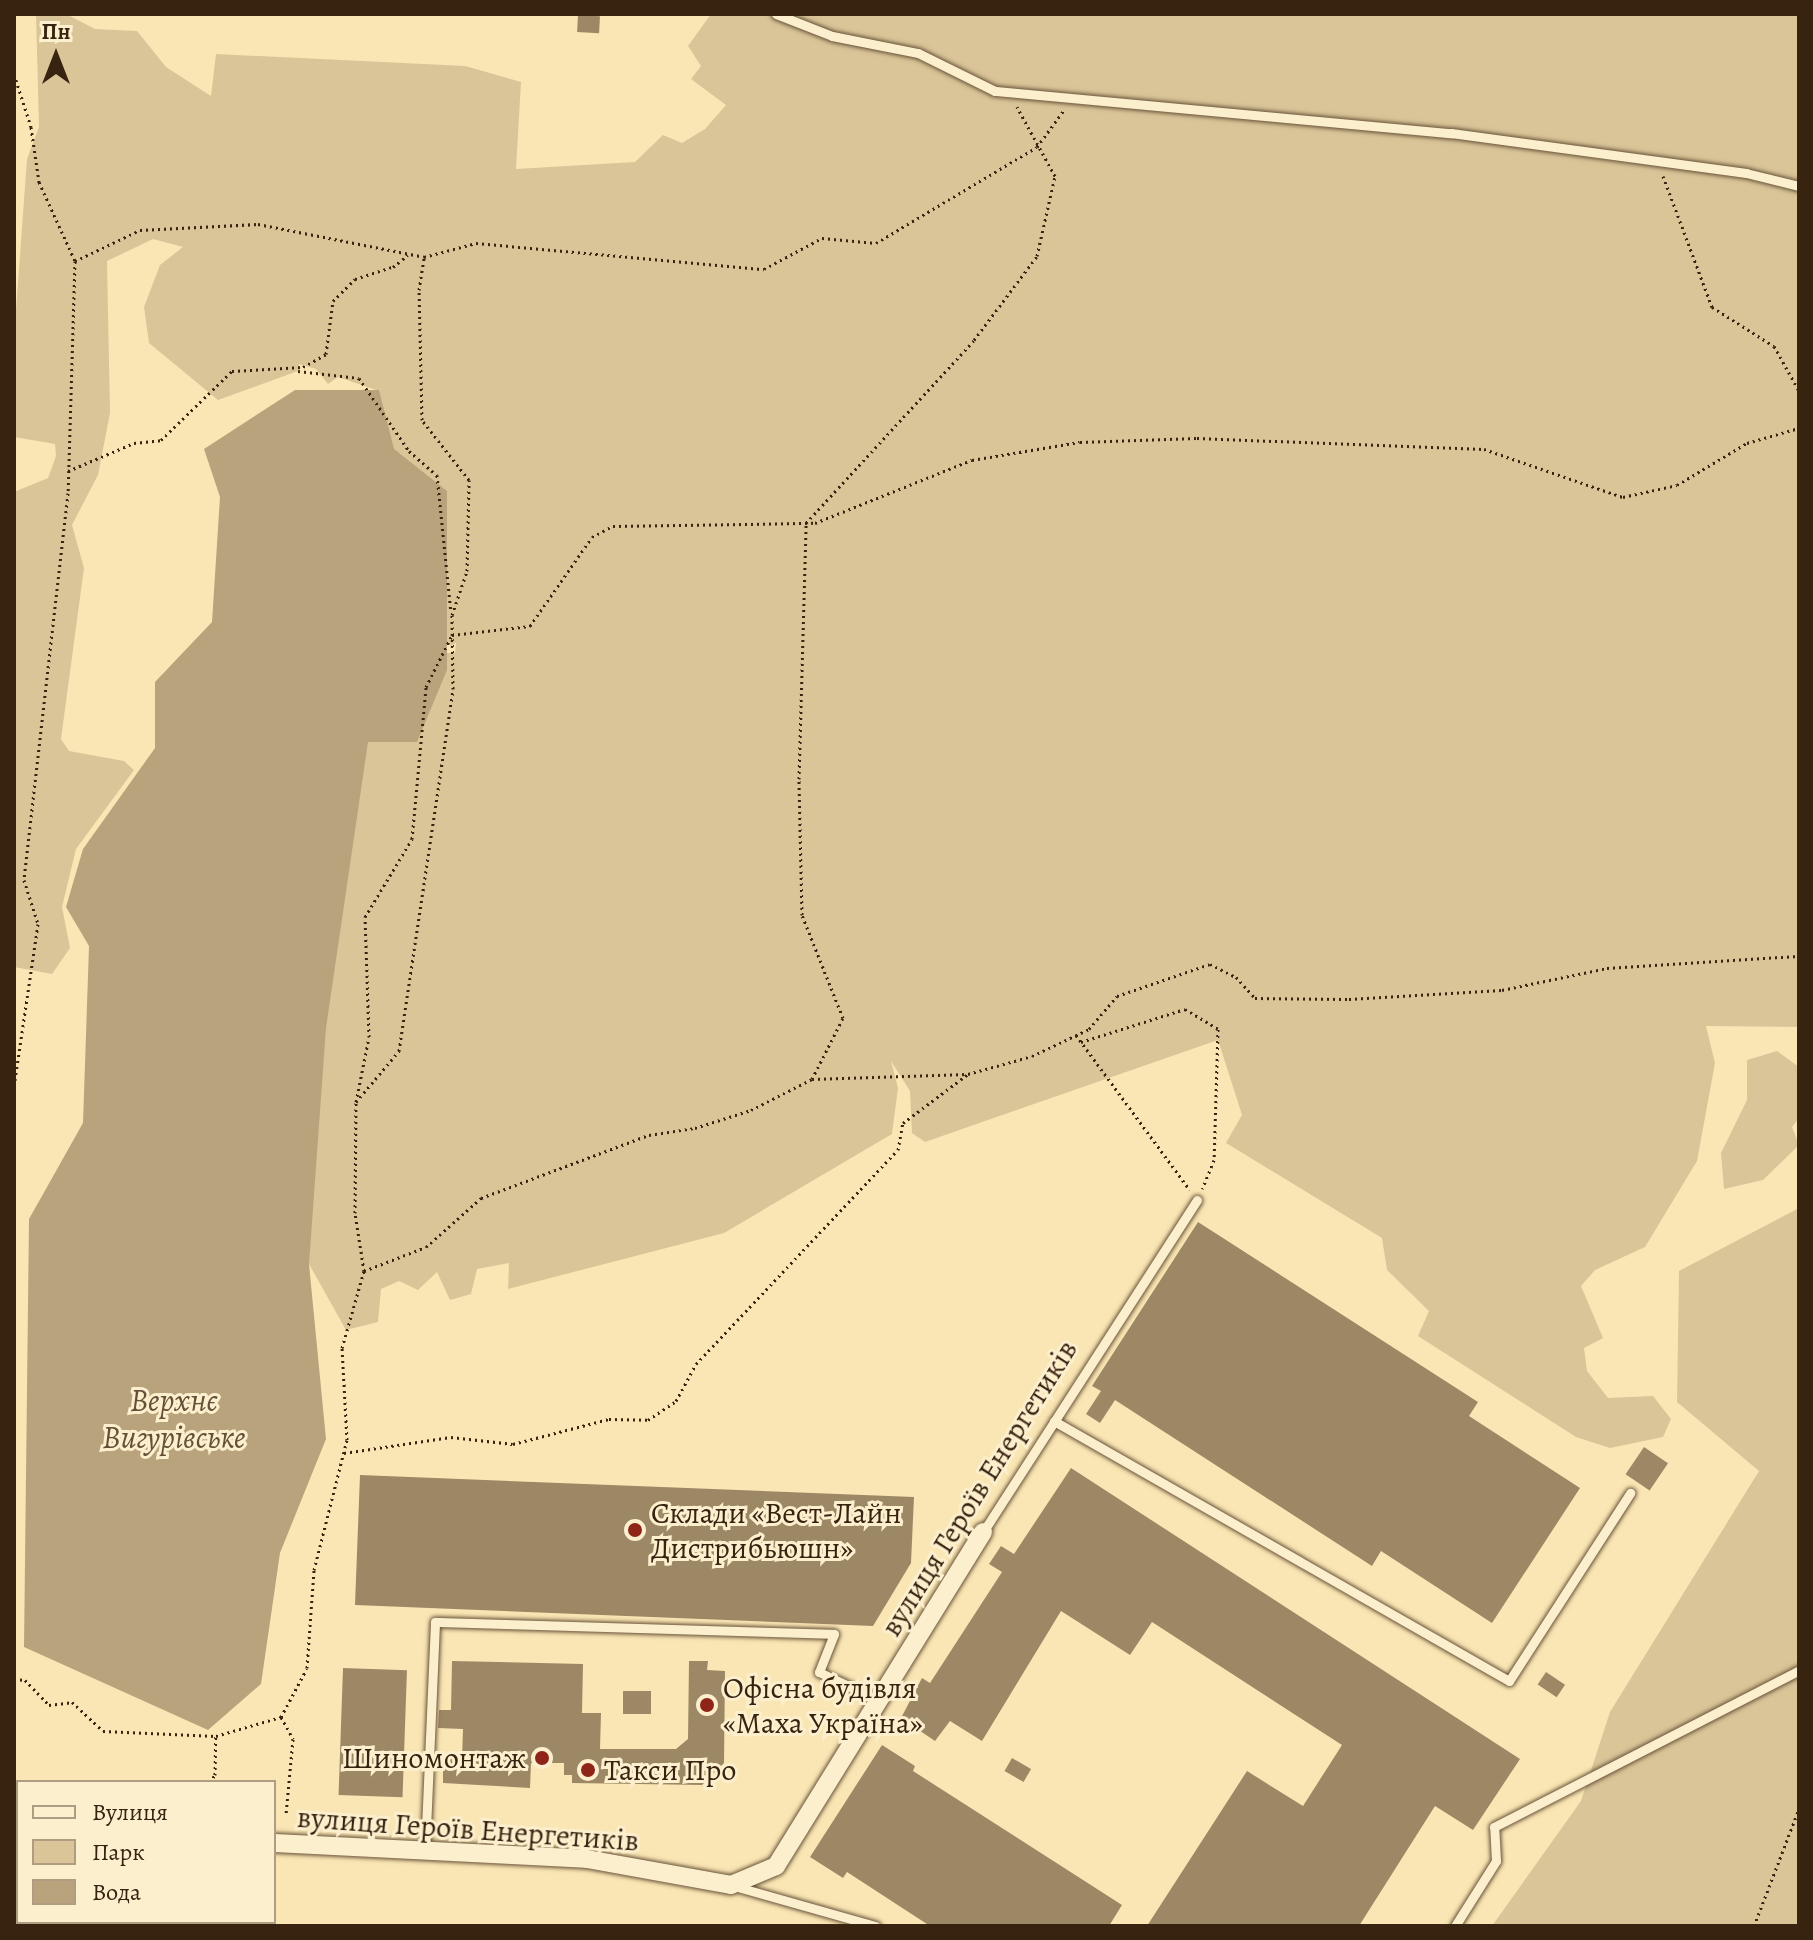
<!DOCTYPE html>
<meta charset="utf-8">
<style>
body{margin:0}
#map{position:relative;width:1813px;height:1940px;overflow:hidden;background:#fae6b4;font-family:Alegreya,serif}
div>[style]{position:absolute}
.green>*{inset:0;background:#d9c598}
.water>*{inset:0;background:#b8a37c}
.building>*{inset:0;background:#9d8865;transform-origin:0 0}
.path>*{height:3px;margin-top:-1.5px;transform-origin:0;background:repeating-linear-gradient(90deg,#382210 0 2px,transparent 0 6px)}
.roads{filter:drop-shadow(0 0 2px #685339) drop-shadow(0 0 2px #685339)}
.lane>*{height:9px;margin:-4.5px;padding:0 4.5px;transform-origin:4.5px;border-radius:4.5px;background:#fcefce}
.street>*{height:18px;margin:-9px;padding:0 9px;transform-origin:9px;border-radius:9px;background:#fcefce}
.dots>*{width:22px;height:22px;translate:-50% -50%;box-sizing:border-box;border:4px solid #fcefce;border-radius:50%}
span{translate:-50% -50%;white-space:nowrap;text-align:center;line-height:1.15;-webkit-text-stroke:6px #fcefce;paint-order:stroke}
.street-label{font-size:30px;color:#382210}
.poi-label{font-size:30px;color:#382210}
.left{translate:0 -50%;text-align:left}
.right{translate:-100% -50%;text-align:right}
.water-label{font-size:32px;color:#654f36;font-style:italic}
.frame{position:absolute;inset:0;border:16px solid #382210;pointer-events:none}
.legend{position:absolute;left:16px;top:1780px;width:260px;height:144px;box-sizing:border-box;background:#fcefce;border:2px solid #ae9d82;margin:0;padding:10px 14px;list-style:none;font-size:24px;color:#382210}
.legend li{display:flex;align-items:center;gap:16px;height:40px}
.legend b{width:40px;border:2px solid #ae9d82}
.north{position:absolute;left:16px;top:16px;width:80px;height:80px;-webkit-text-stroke:6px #fcefce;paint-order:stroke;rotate:0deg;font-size:22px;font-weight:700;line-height:32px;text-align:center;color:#382210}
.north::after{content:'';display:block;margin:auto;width:28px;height:36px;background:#382210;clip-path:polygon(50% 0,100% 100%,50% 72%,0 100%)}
</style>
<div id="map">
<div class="green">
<div style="clip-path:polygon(36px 14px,66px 14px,95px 29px,137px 31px,166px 67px,211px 96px,216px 54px,465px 66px,521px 82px,516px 169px,635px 162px,663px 135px,682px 143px,705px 129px,726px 105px,691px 79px,701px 66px,688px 46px,711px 14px,1799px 14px,1799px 1027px,1706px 1026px,1715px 1063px,1697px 1161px,1645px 1247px,1595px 1270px,1581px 1286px,1603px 1338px,1584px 1348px,1587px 1371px,1608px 1398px,1653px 1396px,1671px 1419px,1663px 1437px,1610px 1448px,1576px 1437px,1418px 1336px,1429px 1311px,1387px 1270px,1382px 1238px,1226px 1143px,1242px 1115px,1218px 1040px,925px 1142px,912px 1133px,910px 1091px,891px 1061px,898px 1088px,892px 1134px,724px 1233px,508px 1289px,509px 1263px,477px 1269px,471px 1294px,450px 1300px,437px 1272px,418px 1290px,399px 1281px,381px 1289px,378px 1322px,346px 1330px,309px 1264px,326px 780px,420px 652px,455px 653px,456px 643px,451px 646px,433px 629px,379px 391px,338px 377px,328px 384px,316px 369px,299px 364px,298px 371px,218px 400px,149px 343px,144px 307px,160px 265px,183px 247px,153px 239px,107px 261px,110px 413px,98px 475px,72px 525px,84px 568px,61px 739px,69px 751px,124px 761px,134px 770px,76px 849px,62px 907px,70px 948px,52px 974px,14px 967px,14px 492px,48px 478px,56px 456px,55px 444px,14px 437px,14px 337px,27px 159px,39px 127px)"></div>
<div style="clip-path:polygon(1777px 1051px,1799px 1067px,1799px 1118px,1792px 1127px,1799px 1145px,1763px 1180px,1724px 1189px,1721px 1153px,1747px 1100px,1747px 1060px)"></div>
<div style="clip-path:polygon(1799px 1208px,1799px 1926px,1492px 1926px,1581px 1801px,1610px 1712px,1759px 1471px,1677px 1402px,1679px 1271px)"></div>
</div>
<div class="water">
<div style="clip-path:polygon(295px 390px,379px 390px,394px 449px,447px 491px,447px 670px,417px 742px,368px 742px,326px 1028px,309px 1264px,326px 1439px,280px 1553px,261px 1684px,208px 1730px,24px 1647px,29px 1219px,83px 1123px,89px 946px,66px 907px,83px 849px,155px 748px,155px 682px,212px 622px,220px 497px,204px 449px)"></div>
</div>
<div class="building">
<div style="left:578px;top:15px;width:22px;height:17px;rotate:3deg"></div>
<div style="clip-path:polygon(1198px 1222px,1478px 1402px,1469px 1416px,1580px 1488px,1492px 1623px,1381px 1551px,1372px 1566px,1115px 1400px,1100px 1423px,1086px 1414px,1101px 1391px,1092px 1386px)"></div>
<div style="left:1644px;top:1447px;width:29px;height:33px;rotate:34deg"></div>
<div style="clip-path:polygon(1071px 1468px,1520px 1759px,1473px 1830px,1435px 1806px,1359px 1926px,1147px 1926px,1247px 1771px,1303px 1806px,1342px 1745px,1152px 1622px,1130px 1655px,1061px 1611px,982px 1741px,950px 1721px,935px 1741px,901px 1718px,922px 1678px,930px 1683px,1002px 1572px,989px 1564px,1001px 1546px,1014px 1554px)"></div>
<div style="clip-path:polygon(360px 1475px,914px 1497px,911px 1563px,873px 1626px,355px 1605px)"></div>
<div style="clip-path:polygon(452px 1661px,583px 1664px,582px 1713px,601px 1713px,600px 1749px,676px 1749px,688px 1739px,689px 1661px,708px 1661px,707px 1670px,725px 1671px,724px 1763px,702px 1785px,572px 1783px,572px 1775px,564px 1775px,564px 1763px,531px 1763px,530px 1788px,443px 1783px,443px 1758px,462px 1759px,463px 1729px,438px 1728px,439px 1710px,451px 1710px)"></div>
<div style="left:343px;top:1668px;width:64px;height:127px;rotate:2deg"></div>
<div style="left:1546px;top:1672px;width:23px;height:15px;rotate:34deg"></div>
<div style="left:623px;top:1691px;width:28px;height:23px"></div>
<div style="clip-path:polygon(882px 1745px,915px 1766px,913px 1771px,1122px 1905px,1109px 1926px,930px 1926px,847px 1872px,843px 1878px,810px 1857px)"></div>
<div style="left:1012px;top:1758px;width:22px;height:15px;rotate:30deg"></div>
</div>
<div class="path">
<div style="left:14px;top:74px;width:56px;rotate:72.2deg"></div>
<div style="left:31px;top:127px;width:56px;rotate:81.7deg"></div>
<div style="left:39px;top:182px;width:87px;rotate:65.5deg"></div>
<div style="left:75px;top:261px;width:232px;rotate:91.7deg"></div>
<div style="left:68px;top:493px;width:389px;rotate:96.5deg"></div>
<div style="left:24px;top:880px;width:46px;rotate:72.3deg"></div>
<div style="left:38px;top:924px;width:165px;rotate:98.4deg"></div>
<div style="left:1663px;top:176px;width:140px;rotate:69.5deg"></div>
<div style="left:1712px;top:307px;width:73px;rotate:32.2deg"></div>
<div style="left:1774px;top:346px;width:51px;rotate:60.9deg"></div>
<div style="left:75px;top:261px;width:72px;rotate:-25.5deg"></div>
<div style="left:140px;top:230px;width:118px;rotate:-2.9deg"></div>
<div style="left:258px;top:224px;width:169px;rotate:11.2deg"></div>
<div style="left:424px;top:257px;width:54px;rotate:-15.1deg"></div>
<div style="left:476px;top:243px;width:289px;rotate:5.2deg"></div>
<div style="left:764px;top:269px;width:66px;rotate:-28.1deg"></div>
<div style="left:822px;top:238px;width:54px;rotate:5.3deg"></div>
<div style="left:876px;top:243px;width:187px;rotate:-30.8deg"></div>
<div style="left:1037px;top:147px;width:46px;rotate:-53.9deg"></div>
<div style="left:298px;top:371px;width:61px;rotate:6.5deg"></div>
<div style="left:359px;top:378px;width:88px;rotate:55.6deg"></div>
<div style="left:409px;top:451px;width:37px;rotate:41deg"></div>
<div style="left:437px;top:475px;width:138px;rotate:84.2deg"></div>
<div style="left:68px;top:471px;width:72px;rotate:-23deg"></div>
<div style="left:134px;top:443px;width:27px;rotate:-6deg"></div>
<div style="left:161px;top:440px;width:99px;rotate:-44.2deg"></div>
<div style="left:232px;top:371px;width:71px;rotate:-3.2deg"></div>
<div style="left:303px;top:367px;width:26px;rotate:-29deg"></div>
<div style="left:326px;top:354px;width:53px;rotate:-82.5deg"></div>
<div style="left:333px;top:301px;width:31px;rotate:-45deg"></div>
<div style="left:355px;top:279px;width:40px;rotate:-18deg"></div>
<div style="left:393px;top:267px;width:19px;rotate:-39deg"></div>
<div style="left:1076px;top:1035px;width:192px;rotate:53.7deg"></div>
<div style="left:1081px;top:1042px;width:109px;rotate:-17.6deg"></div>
<div style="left:1185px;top:1009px;width:39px;rotate:31deg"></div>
<div style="left:1218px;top:1029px;width:131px;rotate:91.7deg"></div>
<div style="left:1214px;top:1160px;width:31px;rotate:112deg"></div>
<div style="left:812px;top:1079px;width:156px;rotate:-1.8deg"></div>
<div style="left:968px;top:1074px;width:66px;rotate:-15.7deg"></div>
<div style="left:1032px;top:1056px;width:63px;rotate:-25.3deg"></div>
<div style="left:1089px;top:1029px;width:43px;rotate:-49.7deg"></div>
<div style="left:1117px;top:996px;width:98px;rotate:-19deg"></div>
<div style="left:1210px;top:964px;width:29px;rotate:27deg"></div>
<div style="left:1236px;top:977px;width:28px;rotate:48deg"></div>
<div style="left:1255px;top:998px;width:94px;rotate:0.6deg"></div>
<div style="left:1349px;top:999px;width:153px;rotate:-3.4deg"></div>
<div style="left:1502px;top:990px;width:107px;rotate:-11.8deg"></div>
<div style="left:1607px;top:968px;width:192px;rotate:-3.6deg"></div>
<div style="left:356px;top:1102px;width:66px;rotate:-78.7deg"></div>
<div style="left:369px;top:1037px;width:120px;rotate:-91.9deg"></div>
<div style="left:365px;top:917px;width:91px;rotate:-58.9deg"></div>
<div style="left:412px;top:839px;width:153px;rotate:-84.7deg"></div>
<div style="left:426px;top:687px;width:58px;rotate:-63.4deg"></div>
<div style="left:452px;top:635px;width:79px;rotate:-6.6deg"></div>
<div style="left:530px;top:626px;width:108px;rotate:-55.1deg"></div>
<div style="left:592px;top:537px;width:24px;rotate:-28deg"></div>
<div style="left:613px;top:526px;width:202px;rotate:-0.9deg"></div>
<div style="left:815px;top:523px;width:169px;rotate:-21.9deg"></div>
<div style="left:972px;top:460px;width:109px;rotate:-9.5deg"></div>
<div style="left:1080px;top:442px;width:117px;rotate:-2deg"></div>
<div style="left:1197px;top:438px;width:287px;rotate:2.2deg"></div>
<div style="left:1484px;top:449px;width:147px;rotate:19.1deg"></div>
<div style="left:1623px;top:497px;width:55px;rotate:-12.5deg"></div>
<div style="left:1677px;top:485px;width:82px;rotate:-31deg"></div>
<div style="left:1747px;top:443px;width:54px;rotate:-16.1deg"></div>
<div style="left:364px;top:1271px;width:66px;rotate:-21.2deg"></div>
<div style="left:426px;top:1247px;width:74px;rotate:-41.7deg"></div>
<div style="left:481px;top:1198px;width:179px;rotate:-20.6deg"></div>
<div style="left:649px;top:1135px;width:47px;rotate:-8.7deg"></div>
<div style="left:695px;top:1128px;width:59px;rotate:-17.8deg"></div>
<div style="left:751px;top:1110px;width:68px;rotate:-26.9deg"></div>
<div style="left:812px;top:1079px;width:68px;rotate:-63.1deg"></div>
<div style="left:843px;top:1018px;width:111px;rotate:-111.7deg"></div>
<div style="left:802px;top:915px;width:136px;rotate:-91.3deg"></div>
<div style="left:799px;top:779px;width:256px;rotate:-88.4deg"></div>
<div style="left:806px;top:523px;width:248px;rotate:-47.4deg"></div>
<div style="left:974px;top:340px;width:105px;rotate:-53.1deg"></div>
<div style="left:1037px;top:256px;width:82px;rotate:-77.3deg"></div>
<div style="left:1055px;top:176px;width:79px;rotate:-118.8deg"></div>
<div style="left:344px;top:1453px;width:108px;rotate:-8.5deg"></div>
<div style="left:451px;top:1437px;width:62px;rotate:6.4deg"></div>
<div style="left:513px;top:1444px;width:99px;rotate:-14.6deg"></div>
<div style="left:609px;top:1419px;width:39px;rotate:1deg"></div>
<div style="left:648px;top:1420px;width:34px;rotate:-34deg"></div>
<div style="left:676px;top:1401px;width:42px;rotate:-61.6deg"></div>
<div style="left:696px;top:1364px;width:294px;rotate:-46.7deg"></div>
<div style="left:898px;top:1150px;width:27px;rotate:-80deg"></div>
<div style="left:903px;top:1123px;width:81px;rotate:-37deg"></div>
<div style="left:14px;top:1679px;width:11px;rotate:5deg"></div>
<div style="left:25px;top:1680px;width:35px;rotate:46deg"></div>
<div style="left:49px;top:1705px;width:23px;rotate:-7deg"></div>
<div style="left:72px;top:1702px;width:42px;rotate:43.1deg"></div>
<div style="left:103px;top:1731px;width:113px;rotate:2.5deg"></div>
<div style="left:216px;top:1736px;width:68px;rotate:-16.3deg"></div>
<div style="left:281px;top:1717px;width:55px;rotate:-62deg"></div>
<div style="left:307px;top:1668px;width:98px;rotate:-85.9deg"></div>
<div style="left:314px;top:1570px;width:134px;rotate:-75.8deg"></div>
<div style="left:347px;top:1440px;width:92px;rotate:-93.1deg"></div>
<div style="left:342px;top:1348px;width:80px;rotate:-74.1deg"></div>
<div style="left:364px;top:1271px;width:59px;rotate:-98.8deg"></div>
<div style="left:355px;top:1213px;width:111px;rotate:-89.5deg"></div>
<div style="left:356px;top:1102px;width:67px;rotate:-49.9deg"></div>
<div style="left:399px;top:1051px;width:366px;rotate:-81.5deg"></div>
<div style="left:453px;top:689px;width:74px;rotate:-90.8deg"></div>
<div style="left:452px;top:615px;width:46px;rotate:-71.2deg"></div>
<div style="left:467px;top:571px;width:91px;rotate:-88.7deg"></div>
<div style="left:469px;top:480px;width:76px;rotate:-128.1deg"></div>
<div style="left:422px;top:420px;width:130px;rotate:-91.3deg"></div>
<div style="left:419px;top:290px;width:33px;rotate:-81deg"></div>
<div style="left:281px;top:1717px;width:25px;rotate:61deg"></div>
<div style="left:293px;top:1739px;width:76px;rotate:95.3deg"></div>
<div style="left:209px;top:1782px;width:9px;rotate:-49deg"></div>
<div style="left:215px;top:1775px;width:39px;rotate:-89deg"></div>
<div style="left:1754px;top:1926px;width:125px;rotate:-69deg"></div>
</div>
<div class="roads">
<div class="lane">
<div style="left:776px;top:14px;width:60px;rotate:21.4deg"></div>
<div style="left:832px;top:36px;width:88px;rotate:11.2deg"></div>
<div style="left:918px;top:53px;width:86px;rotate:26.3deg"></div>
<div style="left:995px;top:91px;width:458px;rotate:5.3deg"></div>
<div style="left:1451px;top:133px;width:298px;rotate:7.7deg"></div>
<div style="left:1746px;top:173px;width:55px;rotate:13.8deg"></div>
<div style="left:1054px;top:1421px;width:524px;rotate:29.74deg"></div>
<div style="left:1509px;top:1681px;width:224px;rotate:-57.2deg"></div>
<div style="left:983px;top:1532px;width:395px;rotate:-57.2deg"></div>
<div style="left:425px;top:1852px;width:230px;rotate:-87.5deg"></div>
<div style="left:435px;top:1622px;width:399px;rotate:1.7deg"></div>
<div style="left:834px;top:1634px;width:41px;rotate:111.5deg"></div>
<div style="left:819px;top:1672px;width:65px;rotate:25.4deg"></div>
<div style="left:734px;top:1886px;width:147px;rotate:15.8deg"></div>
<div style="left:1455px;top:1926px;width:77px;rotate:-57.8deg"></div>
<div style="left:1496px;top:1861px;width:34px;rotate:-93deg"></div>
<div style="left:1494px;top:1827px;width:343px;rotate:-27.2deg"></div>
</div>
<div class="street">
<div style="left:14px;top:1827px;width:4px"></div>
<div style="left:274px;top:1843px;width:313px;rotate:2.9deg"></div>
<div style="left:587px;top:1859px;width:146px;rotate:10.2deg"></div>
<div style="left:731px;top:1885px;width:49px;rotate:-22.9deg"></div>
<div style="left:776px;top:1866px;width:393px;rotate:-58.2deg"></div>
</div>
</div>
<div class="dots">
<div style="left:635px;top:1530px;background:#8f2418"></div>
<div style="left:707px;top:1705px;background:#8f2418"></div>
<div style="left:542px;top:1758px;background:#8f2418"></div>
<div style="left:588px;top:1770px;background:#8f2418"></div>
</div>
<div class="street-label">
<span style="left:979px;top:1488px;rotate:-58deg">вулиця Героїв Енергетиків</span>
<span style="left:468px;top:1829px;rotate:4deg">вулиця Героїв Енергетиків</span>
</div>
<div class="poi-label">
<span class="left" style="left:651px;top:1530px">Склади «Вест-Лайн<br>Дистрибьюшн»</span>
<span class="left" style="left:723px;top:1705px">Офісна будівля<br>«Маха Україна»</span>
<span class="right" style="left:526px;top:1758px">Шиномонтаж</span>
<span class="left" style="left:604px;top:1770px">Такси Про</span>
</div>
<div class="water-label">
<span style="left:174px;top:1419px">Верхнє<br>Вигурівське</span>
</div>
<div class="frame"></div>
<ul class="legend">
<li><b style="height:10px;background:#fcefce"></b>Вулиця</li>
<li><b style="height:22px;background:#d9c598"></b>Парк</li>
<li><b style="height:22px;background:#b8a37c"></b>Вода</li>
</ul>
<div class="north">Пн</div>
</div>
